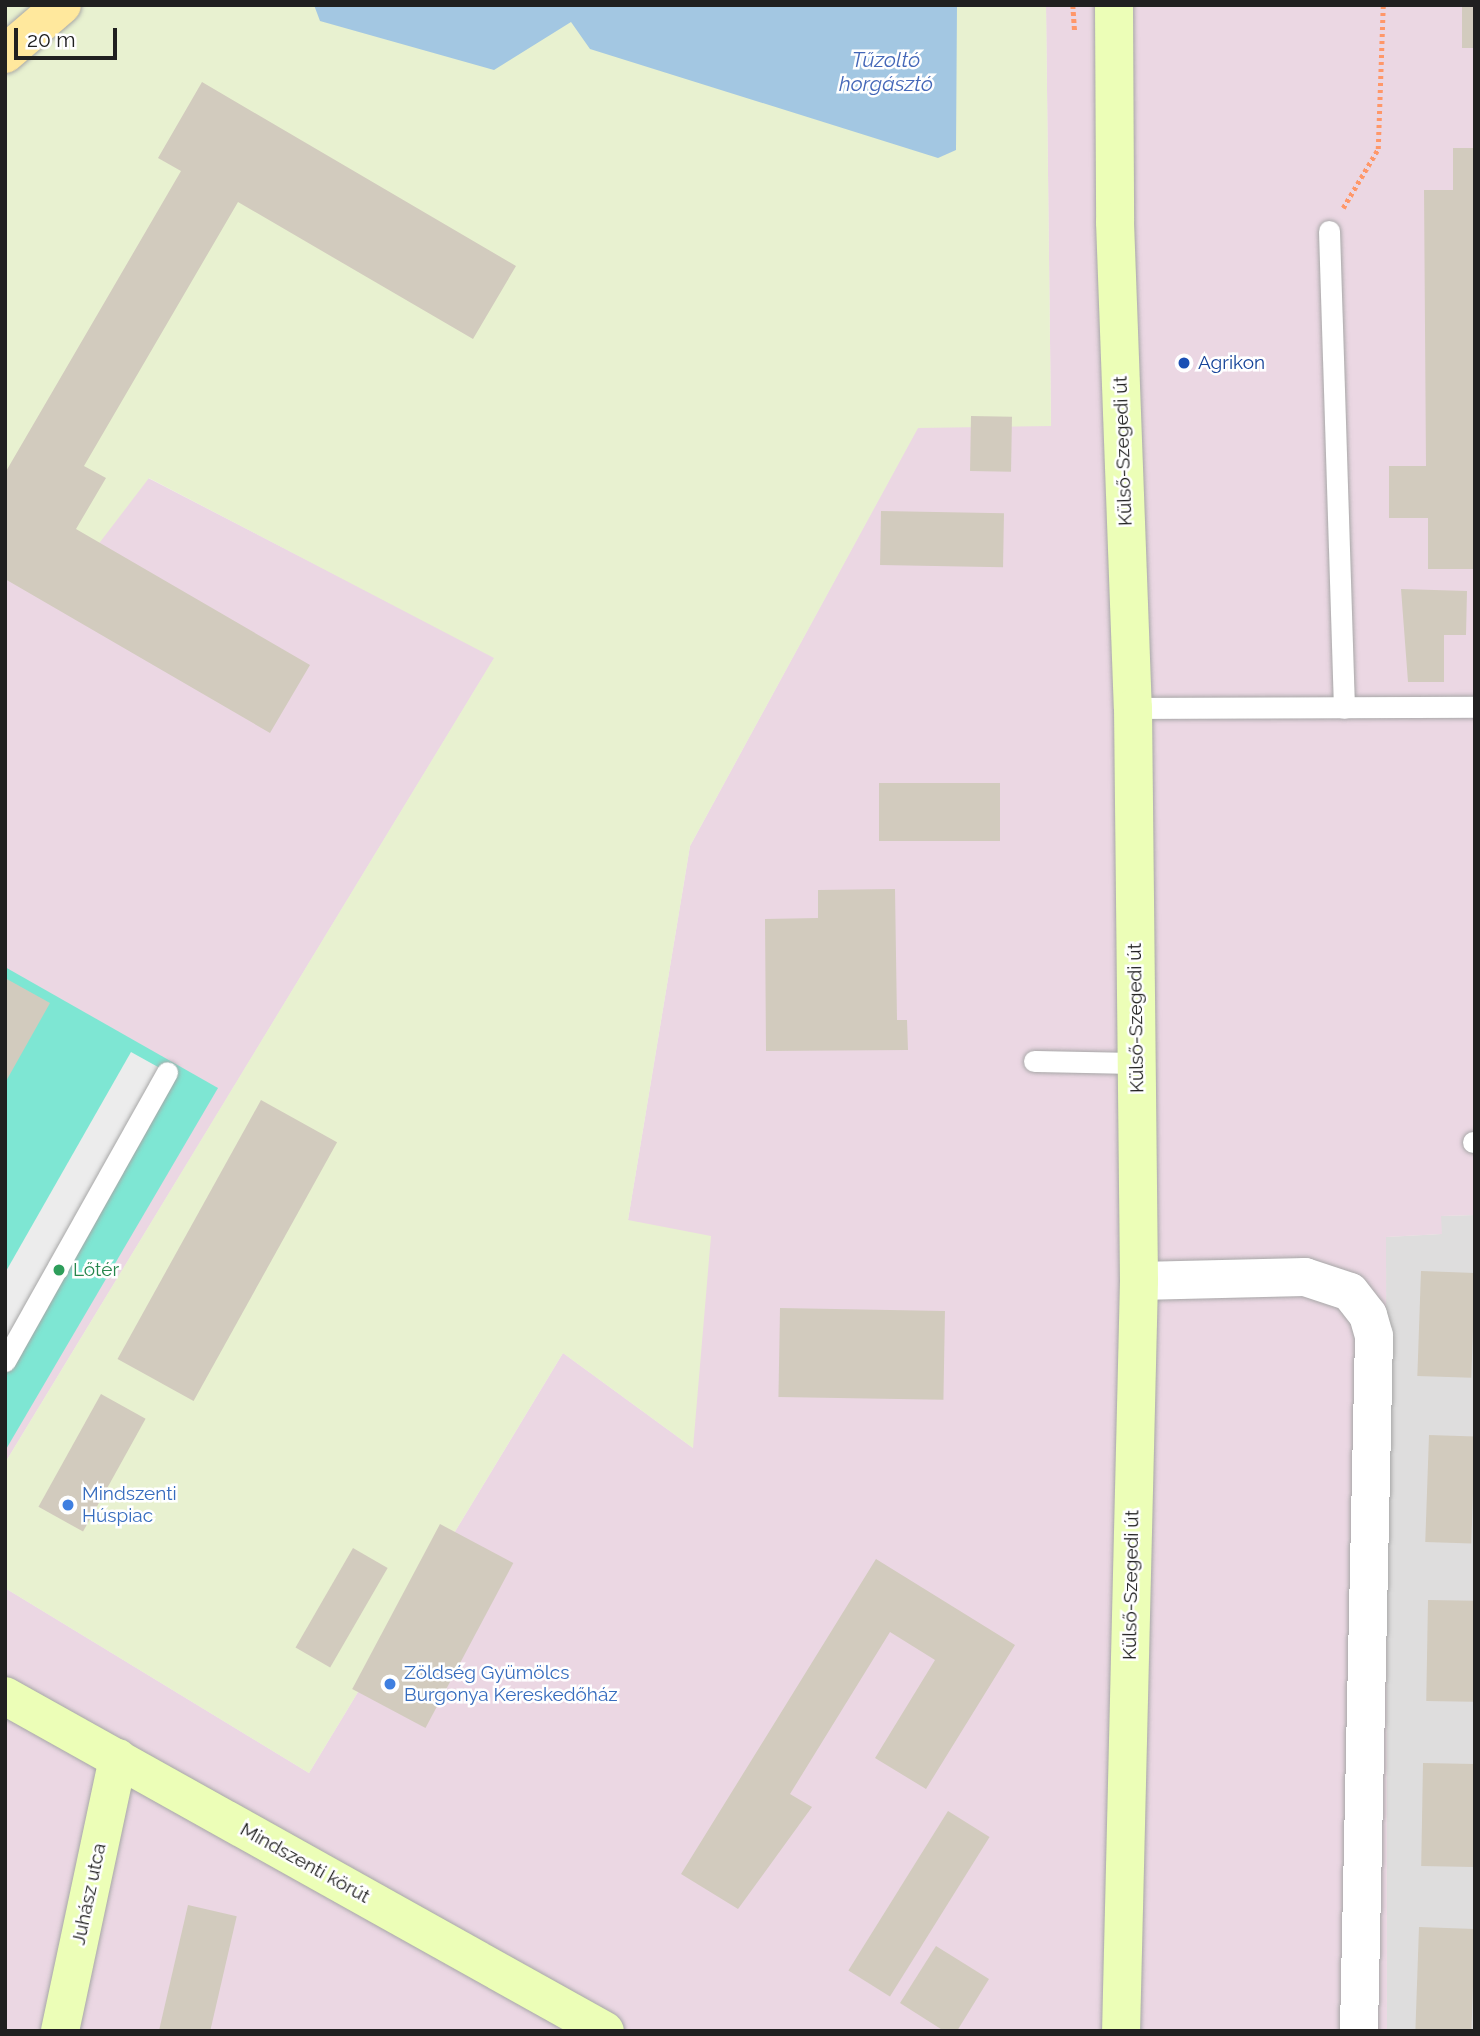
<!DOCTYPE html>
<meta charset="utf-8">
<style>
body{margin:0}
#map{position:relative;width:1480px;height:2036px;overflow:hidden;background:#f1f0e6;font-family:Raleway,sans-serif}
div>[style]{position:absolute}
.residential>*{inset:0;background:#dedddd}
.industrial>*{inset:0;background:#ebd7e3}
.farmland>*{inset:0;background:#e8f1d0}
.pitch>*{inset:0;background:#7ee6d3}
.parking>*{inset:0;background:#ececec}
.water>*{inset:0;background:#a3c7e2}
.building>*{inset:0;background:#d2cbbe;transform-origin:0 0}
.path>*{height:4.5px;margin-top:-2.25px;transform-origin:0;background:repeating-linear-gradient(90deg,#ff9769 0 3.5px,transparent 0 7px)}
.roads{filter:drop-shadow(0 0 2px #a7a7a7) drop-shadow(0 0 2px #a7a7a7)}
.lane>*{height:21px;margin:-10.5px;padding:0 10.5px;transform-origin:10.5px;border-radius:10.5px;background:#fff}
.street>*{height:38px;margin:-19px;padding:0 19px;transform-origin:19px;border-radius:19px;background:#fff}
.secondary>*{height:38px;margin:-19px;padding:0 19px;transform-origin:19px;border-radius:19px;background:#ecfeb7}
.primary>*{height:38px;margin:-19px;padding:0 19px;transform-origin:19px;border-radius:19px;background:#ffe89d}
.dots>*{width:19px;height:19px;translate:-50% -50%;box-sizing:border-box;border:4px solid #fff;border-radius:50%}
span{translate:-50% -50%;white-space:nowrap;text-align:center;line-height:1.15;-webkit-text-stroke:5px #fff;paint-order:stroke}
.transit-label{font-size:19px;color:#164399}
.left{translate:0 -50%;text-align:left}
.street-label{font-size:19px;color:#202020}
.leisure-label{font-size:19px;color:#27864d}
.shop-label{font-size:19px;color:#366cbe}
.water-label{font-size:21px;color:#4467b8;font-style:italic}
.frame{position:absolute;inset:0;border:7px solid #202020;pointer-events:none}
.scale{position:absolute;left:14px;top:28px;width:103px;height:32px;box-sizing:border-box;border:4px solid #202020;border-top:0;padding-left:9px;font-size:21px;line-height:24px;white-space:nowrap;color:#202020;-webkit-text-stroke:5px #fff;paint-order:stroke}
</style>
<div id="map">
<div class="residential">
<div style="clip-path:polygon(1475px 1215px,1475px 2031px,1387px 2031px,1386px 1237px,1441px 1234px,1440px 1216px)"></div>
</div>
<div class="industrial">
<div style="clip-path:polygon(1046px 5px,1475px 5px,1475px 1215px,1441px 1216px,1442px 1234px,1386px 1237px,1387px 2031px,5px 2031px,5px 1588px,309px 1773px,563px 1353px,693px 1448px,628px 1220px,690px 846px,918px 427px,1051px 425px)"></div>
<div style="clip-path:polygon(148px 478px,495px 657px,5px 1463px,5px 494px)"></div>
</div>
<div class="farmland">
<div style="clip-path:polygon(5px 5px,1046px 5px,1051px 426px,918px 428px,690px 846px,628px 1220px,711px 1236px,693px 1448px,563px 1353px,309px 1773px,5px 1588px,5px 1463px,494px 658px,149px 478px,94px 550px,5px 494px)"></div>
</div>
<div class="pitch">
<div style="clip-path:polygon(5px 967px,218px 1088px,5px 1451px)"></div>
</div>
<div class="parking">
<div style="clip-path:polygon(131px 1052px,167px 1072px,5px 1361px,5px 1273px)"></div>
</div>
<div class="water">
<div style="clip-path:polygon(314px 5px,957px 5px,956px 150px,938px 158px,590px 49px,571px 22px,494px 70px,320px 21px)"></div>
</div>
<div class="building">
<div style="left:1462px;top:5px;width:13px;height:43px"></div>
<div style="clip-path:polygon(202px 82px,516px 266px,473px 339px,238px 202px,84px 466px,106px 478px,76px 529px,310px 665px,270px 733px,5px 579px,5px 473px,181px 171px,158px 158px)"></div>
<div style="clip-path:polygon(1453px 148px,1475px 148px,1475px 569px,1428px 569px,1428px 518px,1389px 518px,1389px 466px,1426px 466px,1424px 190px,1453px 190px)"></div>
<div style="left:971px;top:416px;width:41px;height:55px;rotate:1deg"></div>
<div style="left:881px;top:511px;width:123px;height:54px;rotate:1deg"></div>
<div style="clip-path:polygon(1401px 589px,1467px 591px,1466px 635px,1444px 635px,1444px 682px,1408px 682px)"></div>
<div style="left:879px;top:783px;width:121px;height:58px"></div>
<div style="clip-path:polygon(895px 889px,897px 1020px,907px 1020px,908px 1050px,766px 1051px,765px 919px,818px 918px,818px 890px)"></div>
<div style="clip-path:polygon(5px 978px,50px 1003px,5px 1083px)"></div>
<div style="left:261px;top:1100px;width:87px;height:296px;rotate:29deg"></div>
<div style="left:1421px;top:1271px;width:54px;height:105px;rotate:2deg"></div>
<div style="left:780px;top:1308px;width:165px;height:89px;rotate:1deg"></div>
<div style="left:101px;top:1394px;width:51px;height:129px;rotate:29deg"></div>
<div style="left:1429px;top:1435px;width:46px;height:107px;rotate:2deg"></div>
<div style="left:440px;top:1524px;width:83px;height:187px;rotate:28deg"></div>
<div style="left:353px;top:1548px;width:40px;height:115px;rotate:30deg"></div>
<div style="clip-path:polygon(876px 1559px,1015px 1645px,926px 1789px,875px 1758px,935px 1660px,890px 1632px,790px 1794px,812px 1807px,738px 1909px,681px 1874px)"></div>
<div style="left:1428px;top:1600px;width:47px;height:101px;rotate:1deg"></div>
<div style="left:1423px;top:1763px;width:52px;height:103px;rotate:1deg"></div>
<div style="left:948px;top:1811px;width:49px;height:188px;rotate:32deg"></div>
<div style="left:188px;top:1905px;width:50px;height:129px;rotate:13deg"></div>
<div style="left:1419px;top:1927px;width:56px;height:102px;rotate:2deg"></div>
<div style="clip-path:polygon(936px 1946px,989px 1979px,957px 2031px,944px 2031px,900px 2003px)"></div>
</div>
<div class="path">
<div style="left:1073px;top:5px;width:27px;rotate:86deg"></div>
<div style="left:1343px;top:208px;width:69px;rotate:-59.3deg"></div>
<div style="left:1378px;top:149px;width:144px;rotate:-88deg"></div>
</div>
<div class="roads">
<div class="lane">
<div style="left:1329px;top:231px;width:477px;rotate:88.2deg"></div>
<div style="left:1133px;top:708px;width:342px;rotate:-0.2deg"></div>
<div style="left:1034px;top:1061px;width:102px;rotate:1.1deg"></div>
<div style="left:1473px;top:1142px;width:2px"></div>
<div style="left:5px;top:1361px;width:331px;rotate:-60.7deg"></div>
</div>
<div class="street">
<div style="left:1139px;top:1281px;width:166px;rotate:-1.4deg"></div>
<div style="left:1305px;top:1277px;width:47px;rotate:18.4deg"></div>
<div style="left:1350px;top:1292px;width:29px;rotate:52deg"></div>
<div style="left:1368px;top:1315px;width:22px;rotate:74deg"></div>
<div style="left:1374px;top:1336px;width:695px;rotate:91.24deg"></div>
</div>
<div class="secondary">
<div style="left:1114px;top:5px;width:217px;rotate:89.7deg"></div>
<div style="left:1115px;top:222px;width:486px;rotate:87.9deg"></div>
<div style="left:1133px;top:708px;width:573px;rotate:89.4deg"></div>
<div style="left:1139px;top:1281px;width:750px;rotate:91.37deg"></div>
<div style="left:5px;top:1696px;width:687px;rotate:29.18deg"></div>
<div style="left:60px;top:2031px;width:279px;rotate:-78deg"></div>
</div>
<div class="primary">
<div style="left:5px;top:54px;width:75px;rotate:-40.7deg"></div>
</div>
</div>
<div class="dots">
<div style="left:1184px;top:363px;background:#1a4fb4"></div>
<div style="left:59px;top:1270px;background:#2e9e5b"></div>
<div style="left:68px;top:1505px;background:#3f7fe0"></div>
<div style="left:390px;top:1684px;background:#3f7fe0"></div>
</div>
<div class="transit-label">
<span class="left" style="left:1198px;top:363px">Agrikon</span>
</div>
<div class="street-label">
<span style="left:1123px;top:451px;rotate:-92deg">Külső-Szegedi út</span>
<span style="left:1136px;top:1018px;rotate:-91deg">Külső-Szegedi út</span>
<span style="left:1131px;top:1585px;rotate:-89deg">Külső-Szegedi út</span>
<span style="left:305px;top:1863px;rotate:29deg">Mindszenti körút</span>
<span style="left:89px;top:1894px;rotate:-78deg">Juhász utca</span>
</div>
<div class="leisure-label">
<span class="left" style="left:73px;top:1270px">Lőtér</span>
</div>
<div class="shop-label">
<span class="left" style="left:82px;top:1505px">Mindszenti<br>Húspiac</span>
<span class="left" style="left:404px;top:1684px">Zöldség Gyümölcs<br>Burgonya Kereskedőház</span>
</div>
<div class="water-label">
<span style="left:886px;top:72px">Tűzoltó<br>horgásztó</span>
</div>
<div class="frame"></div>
<div class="scale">20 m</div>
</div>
